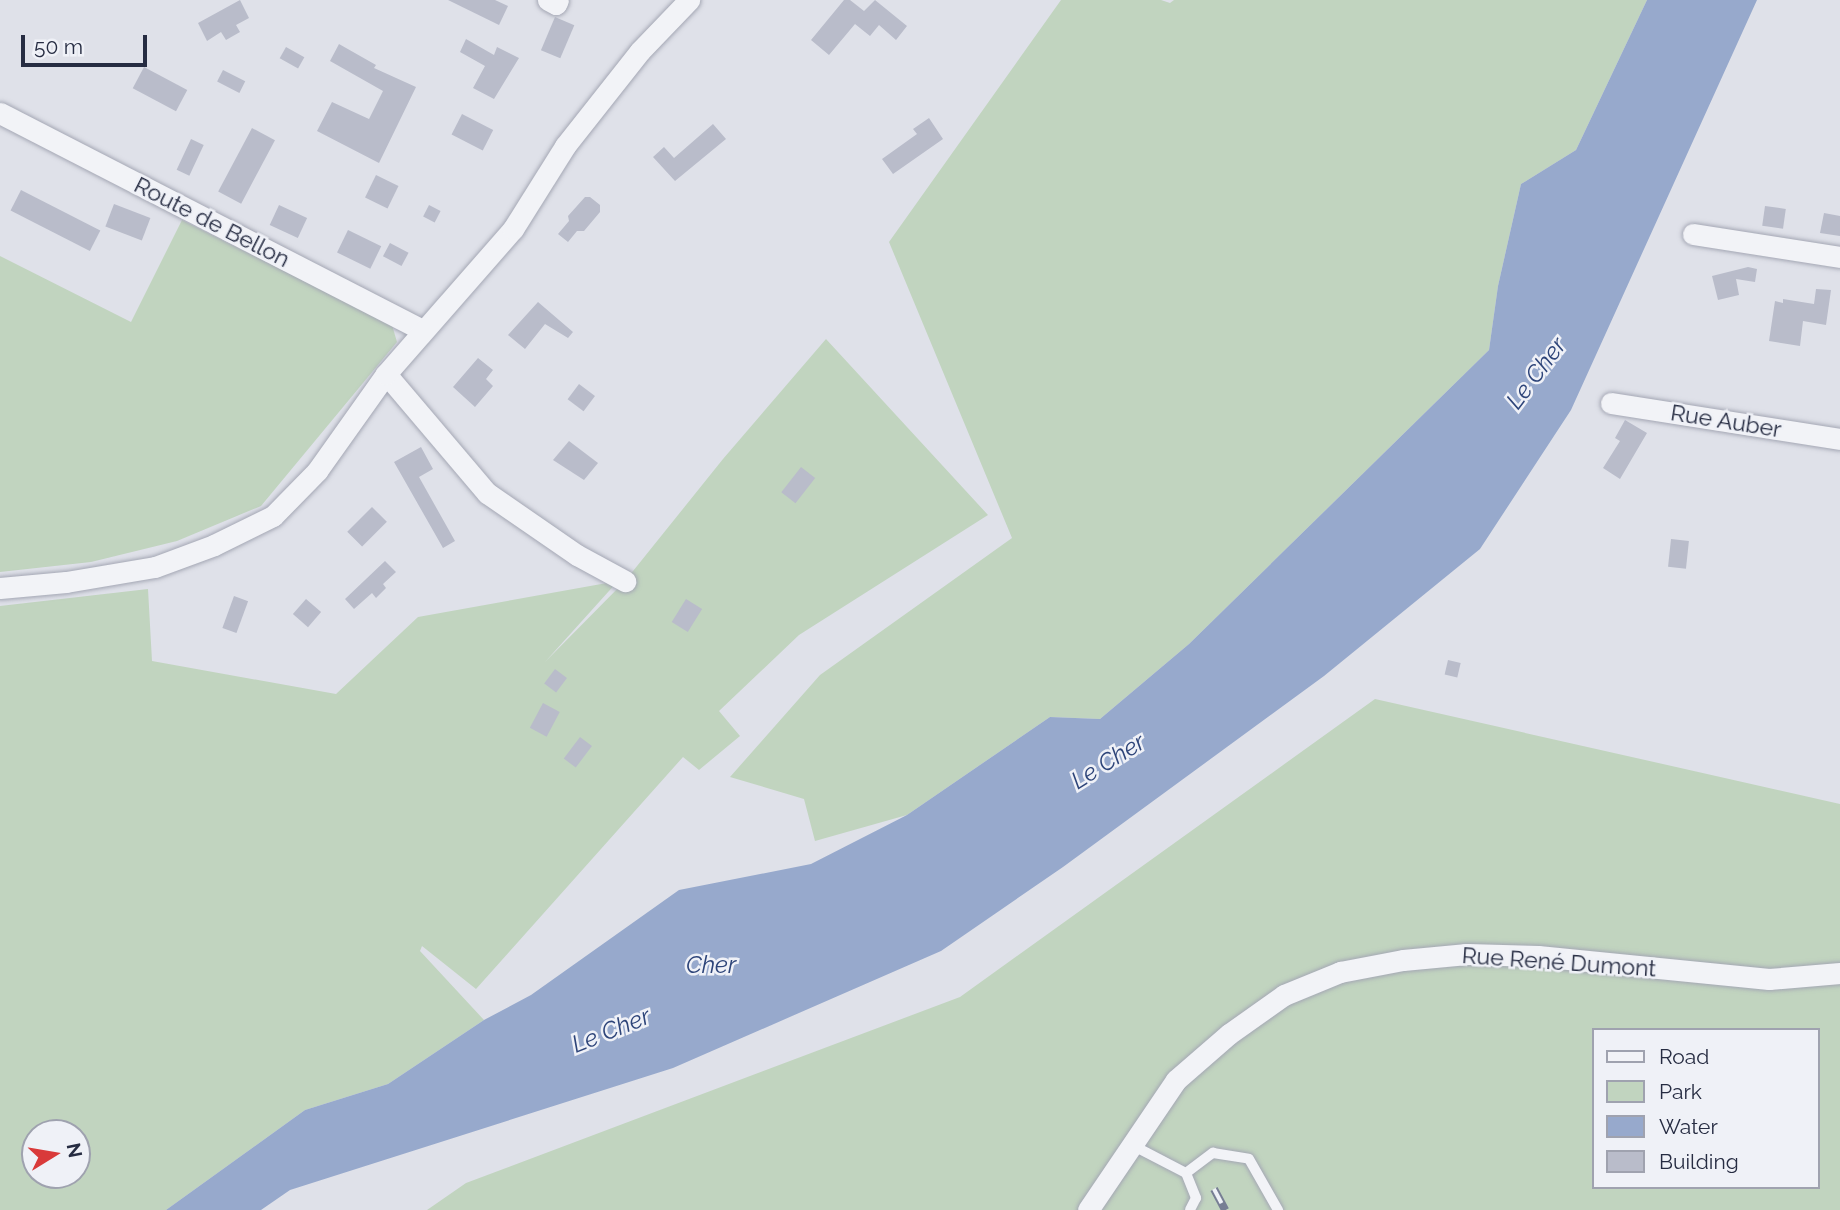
<!DOCTYPE html>
<meta charset="utf-8">
<style>
body{margin:0}
#map{position:relative;width:1840px;height:1210px;overflow:hidden;background:#dfe1e9;font-family:Raleway,sans-serif}
div>[style]{position:absolute}
.green>*{inset:0;background:#c1d4bf}
.water>*{inset:0;background:#97a9cc}
.building>*{inset:0;background:#b9bcca;transform-origin:0 0}
.roads{filter:drop-shadow(0 0 2px #a4a7b4) drop-shadow(0 0 2px #a4a7b4)}
.lane>*{height:10px;margin:-5px;padding:0 5px;transform-origin:5px;border-radius:5px;background:#f2f3f7}
.street>*{height:21px;margin:-10.5px;padding:0 10.5px;transform-origin:10.5px;border-radius:10.5px;background:#f2f3f7}
.rail>*{height:8px;margin-top:-4px;transform-origin:0;background:repeating-linear-gradient(90deg,#eff1f7 0 16px,#777e94 0 32px);box-sizing:border-box;border-block:2px solid #777e94}
span{translate:-50% -50%;white-space:nowrap;text-align:center;line-height:1.15;-webkit-text-stroke:5px #eff1f7;paint-order:stroke}
.street-label{font-size:23px;color:#262c42}
.water-label{font-size:24px;color:#2d4479;font-style:italic}
.legend{position:absolute;left:1592px;top:1028px;width:228px;height:161px;box-sizing:border-box;background:#eff1f7;border:2px solid #9fa2af;margin:0;padding:9px 12px;list-style:none;font-size:21px;color:#262c42}
.legend li{display:flex;align-items:center;gap:14px;height:35px}
.legend b{width:35px;border:2px solid #9fa2af}
.north{position:absolute;left:21px;top:1119px;width:70px;height:70px;box-sizing:border-box;background:#eff1f7;border:2px solid #9fa2af;border-radius:50%;rotate:79deg;font-size:19px;font-weight:700;line-height:28px;text-align:center;color:#262c42}
.north::after{content:'';display:block;margin:auto;width:24px;height:32px;background:#d93a3a;clip-path:polygon(50% 0,100% 100%,50% 72%,0 100%)}
.scale{position:absolute;left:21px;top:35px;width:126px;height:32px;box-sizing:border-box;border:4px solid #262c42;border-top:0;padding-left:9px;font-size:21px;line-height:24px;white-space:nowrap;color:#262c42;-webkit-text-stroke:5px #eff1f7;paint-order:stroke}
</style>
<div id="map">
<div class="green">
<div style="clip-path:polygon(1061px 0,1161px 0,1170px 3px,1174px 0,1647px 0,1576px 150px,1521px 184px,1498px 286px,1489px 350px,1189px 644px,1100px 719px,1050px 717px,907px 815px,815px 841px,804px 799px,730px 777px,820px 675px,1012px 538px,889px 242px)"></div>
<div style="clip-path:polygon(182px 220px,392px 325px,397px 342px,261px 506px,177px 541px,91px 562px,0 572px,0 256px,131px 322px)"></div>
<div style="clip-path:polygon(evenodd,826px 339px,988px 515px,799px 635px,719px 711px,740px 736px,699px 770px,683px 757px,476px 989px,422px 946px,420px 951px,484px 1020px,388px 1084px,305px 1110px,166px 1210px,0 1210px,0 606px,148px 589px,152px 661px,336px 694px,418px 617px,618px 581px,545px 662px,625px 581px,723px 459px,826px 339px,35px 1133px,77px 1133px,77px 1175px,35px 1175px,35px 1133px)"></div>
<div style="clip-path:polygon(evenodd,1375px 699px,1840px 804px,1840px 1210px,427px 1210px,466px 1183px,960px 997px,1375px 699px,1593px 1030px,1817px 1030px,1817px 1187px,1593px 1187px,1593px 1030px)"></div>
</div>
<div class="water">
<div style="clip-path:polygon(1647px 0,1757px 0,1571px 410px,1480px 549px,1324px 676px,1063px 867px,941px 951px,673px 1068px,290px 1190px,261px 1210px,166px 1210px,305px 1110px,388px 1084px,484px 1020px,531px 995px,679px 890px,811px 864px,907px 815px,1050px 717px,1100px 719px,1189px 644px,1489px 350px,1498px 286px,1521px 184px,1576px 150px)"></div>
</div>
<div class="building">
<div style="clip-path:polygon(240px 0,249px 18px,236px 25px,240px 32px,226px 40px,221px 32px,207px 41px,198px 23px)"></div>
<div style="clip-path:polygon(448px 0,495px 0,508px 6px,499px 25px)"></div>
<div style="clip-path:polygon(844px 0,850px 0,864px 11px,875px 0,907px 26px,896px 40px,879px 25px,870px 36px,855px 24px,829px 55px,811px 40px)"></div>
<div style="left:555px;top:17px;width:21px;height:36px;rotate:23deg"></div>
<div style="clip-path:polygon(466px 39px,494px 55px,497px 47px,519px 58px,494px 99px,473px 88px,485px 66px,460px 52px)"></div>
<div style="clip-path:polygon(339px 44px,376px 65px,374px 68px,416px 87px,379px 163px,317px 131px,332px 102px,369px 119px,383px 91px,330px 61px)"></div>
<div style="left:286px;top:47px;width:21px;height:13px;rotate:29deg"></div>
<div style="left:144px;top:67px;width:49px;height:24px;rotate:28deg"></div>
<div style="left:223px;top:70px;width:25px;height:13px;rotate:27deg"></div>
<div style="left:462px;top:114px;width:35px;height:23px;rotate:27deg"></div>
<div style="clip-path:polygon(929px 118px,943px 139px,893px 174px,882px 159px,917px 134px,913px 129px)"></div>
<div style="clip-path:polygon(713px 124px,726px 139px,675px 181px,653px 157px,664px 147px,674px 158px)"></div>
<div style="left:252px;top:128px;width:26px;height:72px;rotate:28deg"></div>
<div style="left:191px;top:139px;width:14px;height:34px;rotate:25deg"></div>
<div style="left:376px;top:175px;width:25px;height:25px;rotate:26deg"></div>
<div style="left:21px;top:190px;width:89px;height:23px;rotate:27deg"></div>
<div style="clip-path:polygon(585px 197px,590px 197px,600px 205px,600px 212px,584px 231px,577px 231px,568px 242px,558px 234px,569px 221px,568px 216px)"></div>
<div style="left:114px;top:204px;width:39px;height:24px;rotate:21deg"></div>
<div style="left:279px;top:205px;width:31px;height:22px;rotate:25deg"></div>
<div style="left:429px;top:205px;width:13px;height:13px;rotate:27deg"></div>
<div style="left:1765px;top:206px;width:21px;height:20px;rotate:8deg"></div>
<div style="clip-path:polygon(1824px 213px,1840px 216px,1840px 236px,1820px 233px)"></div>
<div style="left:348px;top:230px;width:37px;height:25px;rotate:26deg"></div>
<div style="left:390px;top:243px;width:21px;height:15px;rotate:28deg"></div>
<div style="clip-path:polygon(1748px 267px,1757px 269px,1755px 282px,1736px 279px,1739px 295px,1718px 300px,1712px 276px)"></div>
<div style="clip-path:polygon(1816px 289px,1831px 290px,1826px 325px,1803px 321px,1800px 346px,1769px 341px,1775px 301px,1783px 303px,1783px 299px,1814px 304px)"></div>
<div style="clip-path:polygon(538px 302px,573px 332px,568px 338px,545px 324px,525px 349px,508px 335px)"></div>
<div style="clip-path:polygon(478px 358px,493px 370px,486px 379px,493px 386px,475px 407px,453px 387px)"></div>
<div style="left:579px;top:384px;width:20px;height:19px;rotate:37deg"></div>
<div style="clip-path:polygon(1625px 420px,1647px 433px,1620px 479px,1603px 468px,1620px 441px,1615px 438px)"></div>
<div style="clip-path:polygon(569px 441px,598px 463px,584px 480px,553px 460px)"></div>
<div style="clip-path:polygon(421px 447px,433px 469px,419px 477px,455px 541px,443px 548px,394px 462px)"></div>
<div style="left:801px;top:467px;width:18px;height:32px;rotate:38deg"></div>
<div style="left:372px;top:507px;width:21px;height:35px;rotate:45deg"></div>
<div style="left:1671px;top:539px;width:18px;height:28px;rotate:6deg"></div>
<div style="clip-path:polygon(385px 561px,396px 572px,383px 584px,386px 588px,376px 598px,372px 593px,354px 609px,345px 599px)"></div>
<div style="left:234px;top:596px;width:15px;height:34px;rotate:20deg"></div>
<div style="left:306px;top:599px;width:20px;height:20px;rotate:41deg"></div>
<div style="left:686px;top:599px;width:19px;height:27px;rotate:32deg"></div>
<div style="left:1448px;top:660px;width:13px;height:15px;rotate:13deg"></div>
<div style="left:555px;top:669px;width:15px;height:18px;rotate:37deg"></div>
<div style="left:543px;top:703px;width:19px;height:28px;rotate:28deg"></div>
<div style="left:580px;top:737px;width:15px;height:27px;rotate:37deg"></div>
</div>
<div class="roads">
<div class="lane">
<div style="left:1132px;top:1145px;width:61px;rotate:27.4deg"></div>
<div style="left:1186px;top:1173px;width:27px;rotate:68deg"></div>
<div style="left:1196px;top:1198px;width:13px;rotate:117deg"></div>
<div style="left:1186px;top:1173px;width:34px;rotate:-37deg"></div>
<div style="left:1213px;top:1153px;width:36px;rotate:9deg"></div>
<div style="left:1249px;top:1159px;width:59px;rotate:60.4deg"></div>
</div>
<div class="street">
<div style="left:548px;top:0;width:9px;rotate:27deg"></div>
<div style="left:556px;top:4px;width:4px;rotate:-63deg"></div>
<div style="left:0;top:113px;width:475px;rotate:27.2deg"></div>
<div style="left:1693px;top:234px;width:149px;rotate:8.9deg"></div>
<div style="left:386px;top:374px;width:156px;rotate:49.7deg"></div>
<div style="left:487px;top:493px;width:109px;rotate:34.6deg"></div>
<div style="left:577px;top:555px;width:55px;rotate:28.4deg"></div>
<div style="left:1611px;top:403px;width:232px;rotate:8.9deg"></div>
<div style="left:0;top:588px;width:66px;rotate:-5.2deg"></div>
<div style="left:66px;top:582px;width:90px;rotate:-9.6deg"></div>
<div style="left:155px;top:567px;width:63px;rotate:-20.4deg"></div>
<div style="left:214px;top:545px;width:66px;rotate:-26.2deg"></div>
<div style="left:273px;top:516px;width:63px;rotate:-45.6deg"></div>
<div style="left:317px;top:471px;width:119px;rotate:-54.6deg"></div>
<div style="left:386px;top:374px;width:193px;rotate:-48.8deg"></div>
<div style="left:513px;top:229px;width:98px;rotate:-57.9deg"></div>
<div style="left:565px;top:146px;width:121px;rotate:-51.7deg"></div>
<div style="left:640px;top:51px;width:71px;rotate:-46.1deg"></div>
<div style="left:1088px;top:1210px;width:157px;rotate:-55.9deg"></div>
<div style="left:1176px;top:1080px;width:70px;rotate:-41deg"></div>
<div style="left:1229px;top:1034px;width:67px;rotate:-35.3deg"></div>
<div style="left:1284px;top:995px;width:61px;rotate:-22.3deg"></div>
<div style="left:1340px;top:972px;width:64px;rotate:-10.8deg"></div>
<div style="left:1403px;top:960px;width:64px;rotate:-5.4deg"></div>
<div style="left:1467px;top:954px;width:71px;rotate:1.6deg"></div>
<div style="left:1538px;top:956px;width:232px;rotate:5.7deg"></div>
<div style="left:1769px;top:979px;width:71px;rotate:-4.8deg"></div>
</div>
</div>
<div class="rail">
<div style="left:1214px;top:1189px;width:24px;rotate:62deg"></div>
</div>
<div class="street-label">
<span style="left:212px;top:222px;rotate:27deg">Route de Bellon</span>
<span style="left:1726px;top:421px;rotate:9deg">Rue Auber</span>
<span style="left:1559px;top:962px;rotate:4deg">Rue René Dumont</span>
</div>
<div class="water-label">
<span style="left:1536px;top:373px;rotate:-53deg">Le Cher</span>
<span style="left:1108px;top:761px;rotate:-32deg">Le Cher</span>
<span style="left:711px;top:965px">Cher</span>
<span style="left:611px;top:1030px;rotate:-22deg">Le Cher</span>
</div>
<ul class="legend">
<li><b style="height:9px;background:#f2f3f7"></b>Road</li>
<li><b style="height:19px;background:#c1d4bf"></b>Park</li>
<li><b style="height:19px;background:#97a9cc"></b>Water</li>
<li><b style="height:19px;background:#b9bcca"></b>Building</li>
</ul>
<div class="north">N</div>
<div class="scale">50 m</div>
</div>
